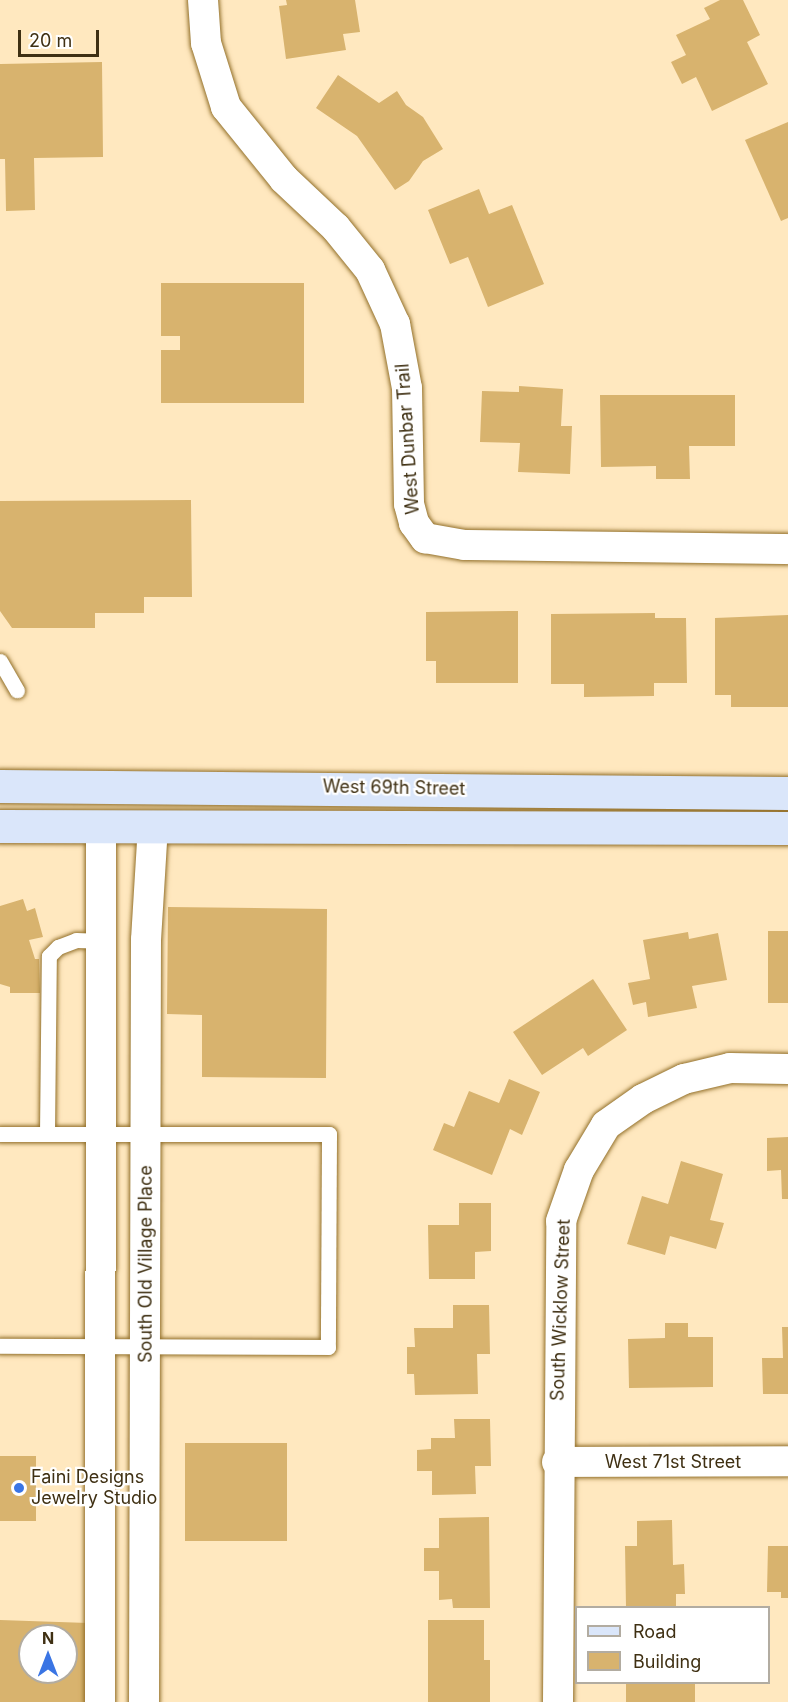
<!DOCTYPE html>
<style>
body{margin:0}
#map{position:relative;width:788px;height:1702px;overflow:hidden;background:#ffe8bf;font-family:Inter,sans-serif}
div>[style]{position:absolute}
.building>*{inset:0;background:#d8b36e;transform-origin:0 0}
.roads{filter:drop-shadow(0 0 2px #93702a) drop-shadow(0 0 2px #93702a)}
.service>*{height:15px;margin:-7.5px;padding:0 7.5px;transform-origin:7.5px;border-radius:7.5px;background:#fff}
.minor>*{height:30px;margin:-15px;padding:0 15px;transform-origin:15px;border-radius:15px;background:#fff}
.secondary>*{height:33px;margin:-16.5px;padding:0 16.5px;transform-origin:16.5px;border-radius:16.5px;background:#dae6fa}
.dots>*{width:16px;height:16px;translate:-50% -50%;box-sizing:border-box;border:3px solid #fff;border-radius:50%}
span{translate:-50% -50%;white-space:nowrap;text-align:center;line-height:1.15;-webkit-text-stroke:4.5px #fff;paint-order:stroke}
.street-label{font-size:18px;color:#3f3013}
.poi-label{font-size:18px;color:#3f3013}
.left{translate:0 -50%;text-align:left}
.legend{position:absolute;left:575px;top:1606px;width:195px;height:78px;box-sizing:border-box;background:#fff;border:2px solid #b2aca1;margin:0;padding:8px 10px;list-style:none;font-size:18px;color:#3f3013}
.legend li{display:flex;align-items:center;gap:12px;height:30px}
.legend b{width:30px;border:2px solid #b2aca1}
.north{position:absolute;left:18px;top:1624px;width:60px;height:60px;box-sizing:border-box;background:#fff;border:2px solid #b2aca1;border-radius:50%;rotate:0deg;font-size:16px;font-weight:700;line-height:24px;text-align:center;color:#3f3013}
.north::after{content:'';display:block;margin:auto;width:21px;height:27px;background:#3a75e4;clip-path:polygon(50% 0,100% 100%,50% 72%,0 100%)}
.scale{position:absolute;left:18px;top:30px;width:81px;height:27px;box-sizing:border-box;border:3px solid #3f3013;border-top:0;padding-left:8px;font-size:18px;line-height:21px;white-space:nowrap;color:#3f3013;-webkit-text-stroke:4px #fff;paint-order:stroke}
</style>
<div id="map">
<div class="building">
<div style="clip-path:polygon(286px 0,355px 0,360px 32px,343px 34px,346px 50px,286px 59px,279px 6px,287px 5px)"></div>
<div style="clip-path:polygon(720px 0,743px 0,760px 35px,747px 42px,768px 84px,712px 111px,696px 77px,682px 84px,671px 62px,686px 55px,676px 35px,710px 19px,704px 8px)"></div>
<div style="clip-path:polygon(102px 62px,103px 157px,34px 158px,35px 210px,6px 211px,5px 159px,0 159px,0 64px)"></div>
<div style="clip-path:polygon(338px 75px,379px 103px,397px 91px,406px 105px,423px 117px,443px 149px,423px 161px,409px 181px,395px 190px,357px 136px,316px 108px)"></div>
<div style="clip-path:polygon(788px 122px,788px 218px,781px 221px,745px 140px)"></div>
<div style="clip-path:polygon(479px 189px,489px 214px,512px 205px,544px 284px,488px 307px,468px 257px,450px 264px,428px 210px)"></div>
<div style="clip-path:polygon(161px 283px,304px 283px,304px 403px,161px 403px,161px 350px,180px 350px,180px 336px,161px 336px)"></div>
<div style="clip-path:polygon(519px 386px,563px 389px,561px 426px,572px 426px,570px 474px,518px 472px,520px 443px,480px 442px,482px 391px,519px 392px)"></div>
<div style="clip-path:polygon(600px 395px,735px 395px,735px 446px,689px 446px,690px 479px,656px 479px,656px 466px,601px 467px)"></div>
<div style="clip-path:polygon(191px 500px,192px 597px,144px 597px,144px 613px,95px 613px,95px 628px,12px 628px,0 611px,0 501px)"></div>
<div style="clip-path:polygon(518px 611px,518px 683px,436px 683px,436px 661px,426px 661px,426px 612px)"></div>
<div style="clip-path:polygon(655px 613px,655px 618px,686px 618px,687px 683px,654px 683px,654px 696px,584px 697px,584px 684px,551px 684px,551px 614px)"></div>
<div style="clip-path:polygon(788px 615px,788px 707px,731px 707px,731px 695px,715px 695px,715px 618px)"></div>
<div style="clip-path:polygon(23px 899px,27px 911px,35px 908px,43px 937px,29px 940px,35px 959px,39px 959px,40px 993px,10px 993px,10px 987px,0 984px,0 906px)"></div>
<div style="clip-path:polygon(168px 907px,327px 909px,326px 1078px,202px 1077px,202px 1015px,167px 1014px)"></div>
<div style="left:768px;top:931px;width:20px;height:72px"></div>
<div style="clip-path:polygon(688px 932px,689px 939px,718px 933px,727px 980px,692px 986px,697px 1008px,648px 1017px,646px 1002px,633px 1005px,628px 983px,650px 979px,643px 940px)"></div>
<div style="clip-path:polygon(593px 979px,627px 1030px,588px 1056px,583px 1048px,542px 1075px,513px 1032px)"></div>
<div style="clip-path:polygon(509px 1079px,540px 1092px,522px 1135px,510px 1129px,492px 1175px,433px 1150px,444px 1123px,454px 1127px,469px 1091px,499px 1103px)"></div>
<div style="clip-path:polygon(788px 1137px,788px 1199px,782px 1199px,781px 1170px,767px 1171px,767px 1138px)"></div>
<div style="clip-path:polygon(681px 1161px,723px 1174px,710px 1220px,724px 1223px,716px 1249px,670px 1236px,665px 1255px,627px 1244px,642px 1196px,668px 1204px)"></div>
<div style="clip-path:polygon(459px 1203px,491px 1203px,491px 1251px,475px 1252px,475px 1279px,429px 1279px,428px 1225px,459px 1225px)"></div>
<div style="clip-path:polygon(453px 1305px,489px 1305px,490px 1354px,477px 1354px,478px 1394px,415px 1395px,414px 1374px,407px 1374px,407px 1347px,415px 1347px,414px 1328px,453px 1328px)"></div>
<div style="clip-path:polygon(665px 1323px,688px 1323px,688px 1337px,713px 1337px,713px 1387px,629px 1388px,628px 1339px,665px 1338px)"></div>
<div style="clip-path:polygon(782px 1327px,788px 1327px,788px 1394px,763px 1394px,762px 1358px,783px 1358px)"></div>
<div style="clip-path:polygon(454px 1419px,490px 1419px,491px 1466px,475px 1466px,476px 1494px,432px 1495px,432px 1471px,417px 1471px,417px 1450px,431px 1449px,431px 1438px,455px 1438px)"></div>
<div style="left:185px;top:1443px;width:102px;height:98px"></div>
<div style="left:0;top:1456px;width:36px;height:65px"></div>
<div style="clip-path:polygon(489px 1517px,490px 1608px,453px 1608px,452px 1599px,439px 1600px,439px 1571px,424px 1571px,424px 1548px,439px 1548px,439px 1518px)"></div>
<div style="clip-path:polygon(672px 1520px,673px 1565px,684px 1564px,685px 1594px,676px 1594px,676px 1608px,626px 1608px,625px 1546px,637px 1546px,637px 1521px)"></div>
<div style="clip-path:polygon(768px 1546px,788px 1546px,788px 1598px,781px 1598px,781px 1592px,767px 1592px)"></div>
<div style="clip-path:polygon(evenodd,0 1620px,88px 1623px,91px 1702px,0 1702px,0 1620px,30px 1636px,66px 1636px,66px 1672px,30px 1672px,30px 1636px)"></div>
<div style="clip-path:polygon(428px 1620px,484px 1620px,484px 1660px,490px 1660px,490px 1702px,428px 1702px)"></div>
<div style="left:626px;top:1682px;width:69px;height:20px"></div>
</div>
<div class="roads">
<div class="service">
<div style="left:0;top:661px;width:34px;rotate:60deg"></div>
<div style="left:0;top:1134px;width:329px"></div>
<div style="left:329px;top:1134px;width:213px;rotate:90.3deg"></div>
<div style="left:328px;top:1347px;width:328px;rotate:-179.8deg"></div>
<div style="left:47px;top:1134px;width:178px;rotate:-89.4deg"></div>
<div style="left:49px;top:956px;width:13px;rotate:-45deg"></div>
<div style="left:58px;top:947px;width:19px;rotate:-21deg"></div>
<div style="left:76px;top:940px;width:25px;rotate:2deg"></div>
</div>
<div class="minor">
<div style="left:203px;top:0;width:43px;rotate:86deg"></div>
<div style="left:206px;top:43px;width:67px;rotate:72.6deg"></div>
<div style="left:226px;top:107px;width:92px;rotate:51.1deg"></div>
<div style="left:284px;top:179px;width:71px;rotate:43.3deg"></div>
<div style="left:336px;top:228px;width:54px;rotate:51deg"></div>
<div style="left:370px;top:270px;width:60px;rotate:65.2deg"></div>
<div style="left:395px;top:324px;width:65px;rotate:79.4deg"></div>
<div style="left:407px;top:388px;width:116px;rotate:89deg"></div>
<div style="left:409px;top:504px;width:20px;rotate:75deg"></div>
<div style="left:414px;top:523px;width:19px;rotate:54deg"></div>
<div style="left:425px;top:538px;width:40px;rotate:10deg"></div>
<div style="left:464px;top:545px;width:324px;rotate:0.7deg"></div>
<div style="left:557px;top:1462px;width:231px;rotate:-0.2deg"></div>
<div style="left:100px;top:1702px;width:876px;rotate:-89.93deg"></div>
<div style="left:144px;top:1702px;width:762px;rotate:-89.85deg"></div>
<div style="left:146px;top:940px;width:114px;rotate:-86.5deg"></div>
<div style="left:558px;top:1702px;width:481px;rotate:-89.6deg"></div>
<div style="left:561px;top:1221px;width:54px;rotate:-70.6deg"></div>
<div style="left:579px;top:1170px;width:52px;rotate:-59deg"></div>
<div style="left:606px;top:1125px;width:45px;rotate:-35.1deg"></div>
<div style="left:643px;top:1099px;width:46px;rotate:-26deg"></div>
<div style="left:684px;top:1079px;width:47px;rotate:-13.4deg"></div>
<div style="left:730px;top:1068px;width:58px;rotate:1deg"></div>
</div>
<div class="secondary">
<div style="left:0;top:786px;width:788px;rotate:0.51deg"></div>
<div style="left:0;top:826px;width:788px;rotate:0.15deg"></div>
</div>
</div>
<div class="dots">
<div style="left:19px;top:1488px;background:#3a75e4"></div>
</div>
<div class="street-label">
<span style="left:408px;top:439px;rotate:-94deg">West Dunbar Trail</span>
<span style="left:394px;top:788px;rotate:1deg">West 69th Street</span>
<span style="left:146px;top:1264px;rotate:-90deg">South Old Village Place</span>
<span style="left:561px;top:1310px;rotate:-88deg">South Wicklow Street</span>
<span style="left:673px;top:1462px">West 71st Street</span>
</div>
<div class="poi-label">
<span class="left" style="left:31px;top:1488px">Faini Designs<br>Jewelry Studio</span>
</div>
<ul class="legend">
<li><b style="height:8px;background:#dae6fa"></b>Road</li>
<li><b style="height:16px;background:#d8b36e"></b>Building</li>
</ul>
<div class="north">N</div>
<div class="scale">20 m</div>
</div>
